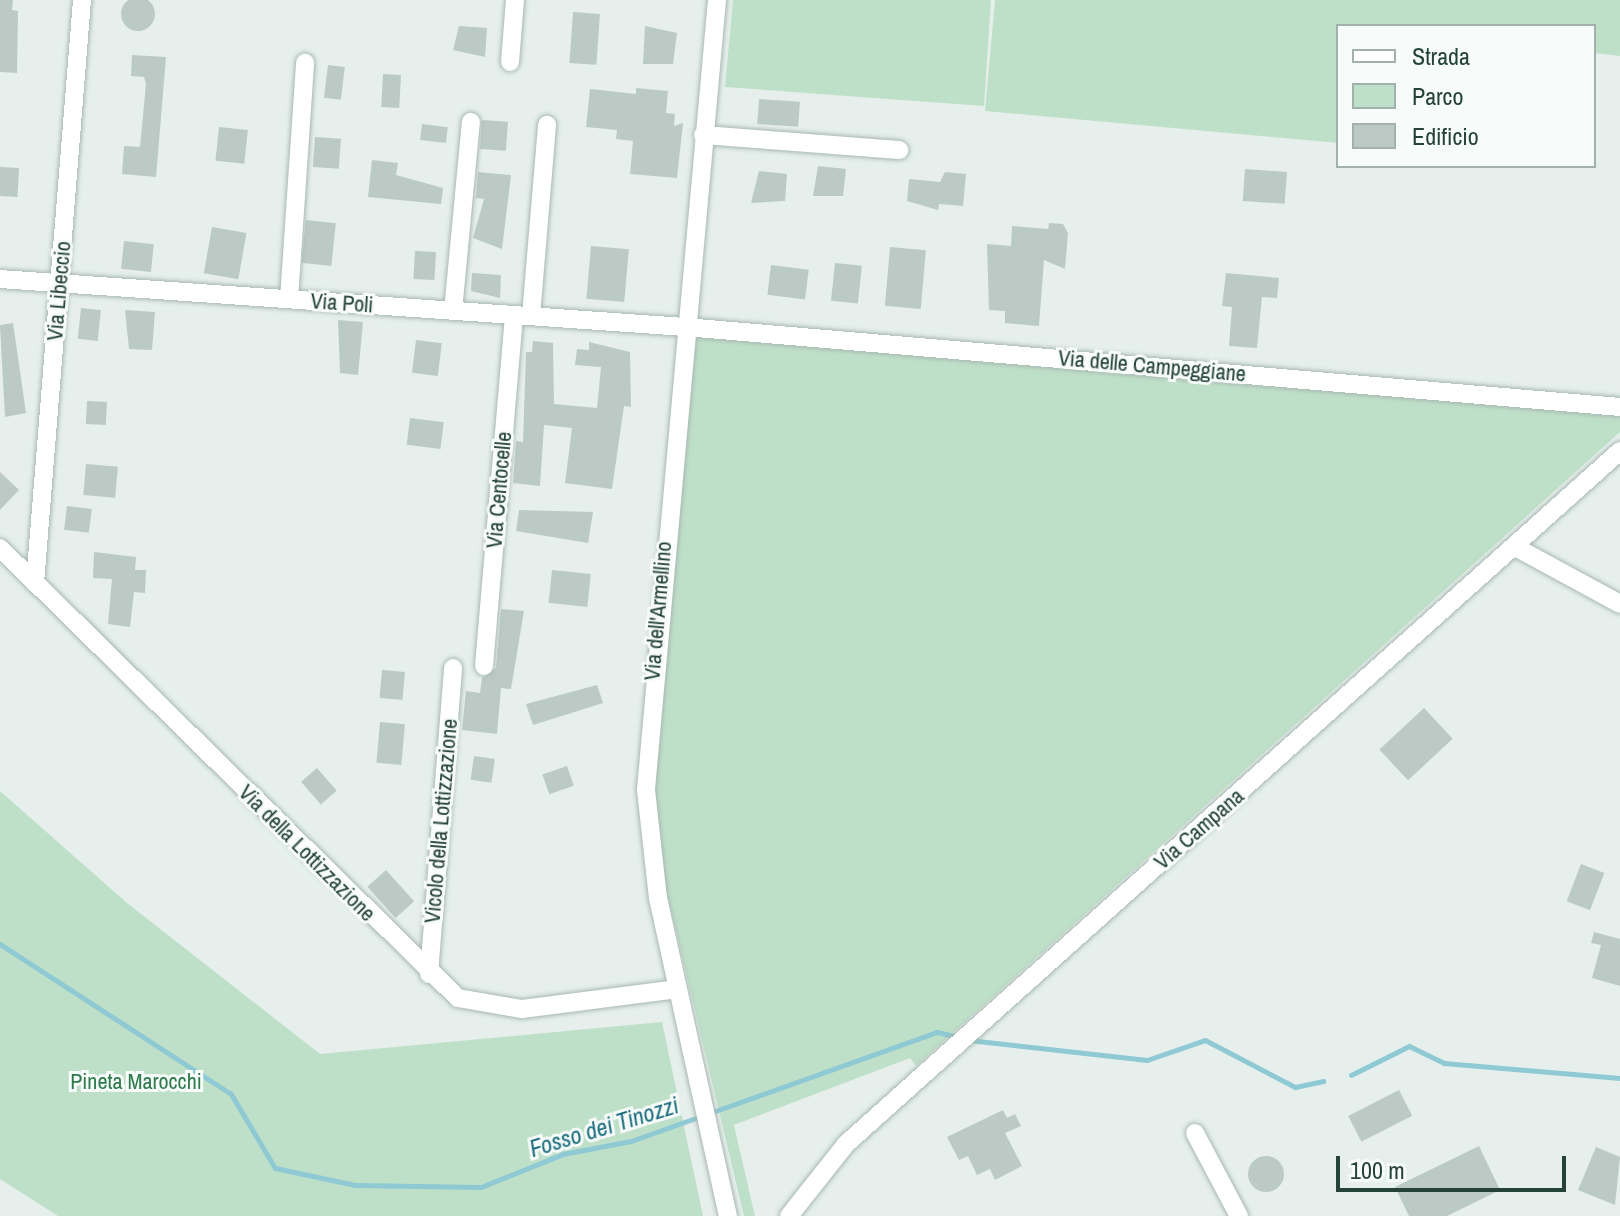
<!DOCTYPE html>
<style>
body{margin:0}
#map{position:relative;width:1620px;height:1216px;overflow:hidden;background:#e6efeb;font-family:"Archivo Narrow",sans-serif}
div>[style]{position:absolute}
.green>*{inset:0;background:#bfe0c8}
.stream>*{height:5px;margin:-2.5px;padding:0 2.5px;transform-origin:2.5px;border-radius:2.5px;background:#8ec9d4}
.building>*{inset:0;background:#bbcac4;transform-origin:0 0}
.round{border-radius:50%}
.roads{filter:drop-shadow(0 0 2px #a8b8b2) drop-shadow(0 0 2px #a8b8b2)}
.minor>*{height:18px;margin:-9px;padding:0 9px;transform-origin:9px;border-radius:9px;background:#fff}
span{translate:-50% -50%;white-space:nowrap;text-align:center;line-height:1.15;-webkit-text-stroke:6px #f7fbf9;paint-order:stroke}
.street-label{font-size:22px;color:#24423a}
.park-label{font-size:22px;color:#2d7a4b}
.water-label{font-size:24px;color:#1c6f80;font-style:italic}
.legend{position:absolute;left:1336px;top:24px;width:260px;height:144px;box-sizing:border-box;background:#f7fbf9;border:2px solid #a3b1ad;margin:0;padding:10px 14px;list-style:none;font-size:24px;color:#24423a}
.legend li{display:flex;align-items:center;gap:16px;height:40px}
.legend b{width:40px;border:2px solid #a3b1ad}
.scale{position:absolute;left:1336px;top:1156px;width:230px;height:36px;box-sizing:border-box;border:4px solid #24423a;border-top:0;padding-left:10px;font-size:24px;line-height:28px;white-space:nowrap;color:#24423a;-webkit-text-stroke:6px #f7fbf9;paint-order:stroke}
</style>
<div id="map">
<div class="green">
<div style="clip-path:polygon(733px 0,991px 0,984px 106px,725px 87px)"></div>
<div style="clip-path:polygon(995px 0,1620px 0,1620px 56px,1594px 53px,1594px 26px,1338px 26px,1338px 143px,985px 111px)"></div>
<div style="clip-path:polygon(697px 335px,1620px 413px,1620px 432px,916px 1066px,910px 1058px,734px 1125px,755px 1216px,744px 1216px,654px 838px,650px 715px)"></div>
<div style="clip-path:polygon(0 791px,127px 903px,320px 1054px,662px 1022px,703px 1216px,58px 1216px,0 1179px)"></div>
</div>
<div class="stream">
<div style="left:0;top:944px;width:275px;rotate:33deg"></div>
<div style="left:231px;top:1094px;width:86px;rotate:59.3deg"></div>
<div style="left:275px;top:1168px;width:82px;rotate:12deg"></div>
<div style="left:355px;top:1185px;width:126px;rotate:0.9deg"></div>
<div style="left:481px;top:1187px;width:88px;rotate:-21.9deg"></div>
<div style="left:563px;top:1154px;width:69px;rotate:-10.8deg"></div>
<div style="left:631px;top:1141px;width:325px;rotate:-19.6deg"></div>
<div style="left:937px;top:1032px;width:23px;rotate:13deg"></div>
<div style="left:969px;top:1040px;width:179px;rotate:6.4deg"></div>
<div style="left:1147px;top:1060px;width:61px;rotate:-19deg"></div>
<div style="left:1205px;top:1040px;width:102px;rotate:27.6deg"></div>
<div style="left:1295px;top:1087px;width:29px;rotate:-12deg"></div>
<div style="left:1351px;top:1075px;width:65px;rotate:-26.6deg"></div>
<div style="left:1409px;top:1046px;width:39px;rotate:26deg"></div>
<div style="left:1444px;top:1063px;width:177px;rotate:4.9deg"></div>
</div>
<div class="building">
<div class="round" style="left:121px;top:-3px;width:34px;height:34px"></div>
<div style="clip-path:polygon(0 0,13px 0,12px 10px,18px 11px,17px 73px,0 72px)"></div>
<div style="left:573px;top:12px;width:27px;height:51px;rotate:4deg"></div>
<div style="clip-path:polygon(459px 26px,487px 28px,485px 57px,453px 50px)"></div>
<div style="clip-path:polygon(645px 26px,677px 33px,673px 64px,643px 64px)"></div>
<div style="clip-path:polygon(132px 55px,166px 57px,156px 177px,122px 174px,124px 146px,140px 147px,146px 84px,144px 77px,131px 76px)"></div>
<div style="left:328px;top:65px;width:17px;height:33px;rotate:7deg"></div>
<div style="left:383px;top:74px;width:18px;height:33px;rotate:3deg"></div>
<div style="clip-path:polygon(636px 88px,668px 91px,666px 113px,675px 114px,674px 126px,683px 123px,677px 178px,630px 174px,633px 141px,616px 139px,617px 130px,586px 127px,590px 89px,636px 94px)"></div>
<div style="left:759px;top:99px;width:41px;height:25px;rotate:4deg"></div>
<div style="left:482px;top:120px;width:26px;height:29px;rotate:4deg"></div>
<div style="left:422px;top:124px;width:26px;height:16px;rotate:7deg"></div>
<div style="left:219px;top:127px;width:29px;height:34px;rotate:6deg"></div>
<div style="left:315px;top:137px;width:26px;height:30px;rotate:4deg"></div>
<div style="clip-path:polygon(372px 160px,398px 163px,396px 175px,443px 188px,441px 204px,368px 197px)"></div>
<div style="clip-path:polygon(818px 166px,846px 169px,843px 196px,813px 196px)"></div>
<div style="left:0;top:167px;width:19px;height:29px;rotate:3deg"></div>
<div style="left:1245px;top:169px;width:42px;height:32px;rotate:4deg"></div>
<div style="clip-path:polygon(759px 171px,787px 174px,785px 201px,751px 203px)"></div>
<div style="clip-path:polygon(478px 172px,511px 175px,502px 249px,473px 238px,484px 199px,476px 198px)"></div>
<div style="clip-path:polygon(945px 172px,966px 174px,963px 206px,939px 204px,938px 210px,907px 201px,909px 179px,940px 182px)"></div>
<div style="left:306px;top:220px;width:30px;height:43px;rotate:6deg"></div>
<div style="clip-path:polygon(1049px 223px,1063px 224px,1068px 233px,1065px 269px,1044px 260px,1039px 326px,1005px 323px,1005px 311px,989px 310px,987px 244px,1011px 246px,1012px 226px,1048px 229px)"></div>
<div style="left:212px;top:227px;width:35px;height:47px;rotate:10deg"></div>
<div style="left:124px;top:241px;width:30px;height:28px;rotate:6deg"></div>
<div style="left:591px;top:246px;width:38px;height:53px;rotate:5deg"></div>
<div style="left:890px;top:247px;width:36px;height:59px;rotate:5deg"></div>
<div style="left:415px;top:251px;width:21px;height:28px;rotate:3deg"></div>
<div style="left:835px;top:263px;width:27px;height:38px;rotate:6deg"></div>
<div style="left:771px;top:265px;width:38px;height:30px;rotate:7deg"></div>
<div style="clip-path:polygon(472px 273px,501px 275px,500px 298px,471px 291px)"></div>
<div style="clip-path:polygon(1226px 273px,1279px 278px,1277px 298px,1262px 297px,1257px 348px,1229px 346px,1232px 307px,1222px 306px)"></div>
<div style="left:81px;top:308px;width:20px;height:31px;rotate:6deg"></div>
<div style="clip-path:polygon(125px 310px,155px 312px,152px 350px,129px 349px)"></div>
<div style="clip-path:polygon(338px 320px,363px 322px,358px 375px,340px 373px)"></div>
<div style="clip-path:polygon(13px 323px,26px 413px,5px 417px,0 325px)"></div>
<div style="left:416px;top:340px;width:26px;height:33px;rotate:7deg"></div>
<div style="clip-path:polygon(533px 341px,553px 343px,554px 404px,597px 408px,601px 367px,575px 365px,577px 349px,589px 350px,589px 342px,630px 352px,631px 407px,624px 406px,612px 489px,565px 483px,572px 428px,544px 425px,540px 486px,513px 483px,516px 441px,523px 442px,526px 352px,532px 352px)"></div>
<div style="left:87px;top:401px;width:20px;height:23px;rotate:3deg"></div>
<div style="left:410px;top:418px;width:34px;height:27px;rotate:7deg"></div>
<div style="left:86px;top:464px;width:32px;height:31px;rotate:5deg"></div>
<div style="clip-path:polygon(0 472px,19px 490px,0 510px)"></div>
<div style="left:67px;top:506px;width:25px;height:24px;rotate:7deg"></div>
<div style="clip-path:polygon(519px 510px,593px 512px,588px 543px,516px 531px)"></div>
<div style="clip-path:polygon(94px 552px,136px 557px,135px 570px,146px 570px,145px 593px,134px 592px,130px 627px,108px 624px,112px 579px,93px 578px)"></div>
<div style="left:552px;top:570px;width:39px;height:33px;rotate:6deg"></div>
<div style="clip-path:polygon(501px 609px,524px 611px,511px 689px,501px 688px,497px 734px,462px 730px,466px 691px,480px 693px,482px 678px,496px 668px)"></div>
<div style="left:382px;top:670px;width:23px;height:28px;rotate:5deg"></div>
<div style="clip-path:polygon(597px 685px,603px 703px,533px 725px,526px 704px)"></div>
<div style="left:1424px;top:708px;width:42px;height:61px;rotate:47deg"></div>
<div style="left:380px;top:722px;width:25px;height:41px;rotate:5deg"></div>
<div style="left:474px;top:756px;width:21px;height:24px;rotate:8deg"></div>
<div style="left:567px;top:766px;width:21px;height:26px;rotate:71deg"></div>
<div style="left:317px;top:768px;width:30px;height:21px;rotate:49deg"></div>
<div style="left:1581px;top:864px;width:25px;height:40px;rotate:21deg"></div>
<div style="left:386px;top:870px;width:42px;height:25px;rotate:48deg"></div>
<div style="clip-path:polygon(1594px 932px,1620px 939px,1620px 986px,1592px 978px,1601px 945px,1591px 943px)"></div>
<div style="left:1399px;top:1090px;width:29px;height:57px;rotate:63deg"></div>
<div style="clip-path:polygon(1003px 1110px,1007px 1118px,1015px 1114px,1021px 1126px,1005px 1133px,1022px 1166px,995px 1180px,990px 1169px,977px 1175px,968px 1156px,959px 1160px,947px 1137px)"></div>
<div style="clip-path:polygon(1479px 1146px,1500px 1190px,1447px 1216px,1409px 1216px,1395px 1187px)"></div>
<div style="clip-path:polygon(1596px 1147px,1620px 1157px,1615px 1205px,1578px 1190px)"></div>
<div class="round" style="left:1248px;top:1156px;width:36px;height:36px"></div>
</div>
<div class="roads">
<div class="minor">
<div style="left:717px;top:0;width:793px;rotate:95.14deg"></div>
<div style="left:646px;top:790px;width:109px;rotate:83.7deg"></div>
<div style="left:658px;top:898px;width:326px;rotate:77.6deg"></div>
<div style="left:510px;top:62px;width:62px;rotate:-85.4deg"></div>
<div style="left:703px;top:135px;width:197px;rotate:4.4deg"></div>
<div style="left:0;top:279px;width:687px;rotate:4.01deg"></div>
<div style="left:685px;top:327px;width:938px;rotate:4.89deg"></div>
<div style="left:289px;top:299px;width:237px;rotate:-86.1deg"></div>
<div style="left:453px;top:311px;width:190px;rotate:-84.6deg"></div>
<div style="left:531px;top:316px;width:192px;rotate:-85.2deg"></div>
<div style="left:0;top:548px;width:642px;rotate:44.5deg"></div>
<div style="left:458px;top:998px;width:65px;rotate:9.8deg"></div>
<div style="left:522px;top:1009px;width:157px;rotate:-7.3deg"></div>
<div style="left:1517px;top:548px;width:117px;rotate:28.5deg"></div>
<div style="left:35px;top:583px;width:585px;rotate:-85.39deg"></div>
<div style="left:484px;top:666px;width:352px;rotate:-85.1deg"></div>
<div style="left:429px;top:974px;width:307px;rotate:-85.5deg"></div>
<div style="left:1195px;top:1133px;width:94px;rotate:62.1deg"></div>
<div style="left:789px;top:1216px;width:92px;rotate:-51.6deg"></div>
<div style="left:846px;top:1144px;width:1039px;rotate:-41.84deg"></div>
</div>
</div>
<div class="street-label">
<span style="left:59px;top:291px;rotate:-85deg">Via Libeccio</span>
<span style="left:342px;top:303px;rotate:4deg">Via Poli</span>
<span style="left:1152px;top:366px;rotate:5deg">Via delle Campeggiane</span>
<span style="left:499px;top:490px;rotate:-85deg">Via Centocelle</span>
<span style="left:658px;top:611px;rotate:-85deg">Via dell'Armellino</span>
<span style="left:441px;top:821px;rotate:-85deg">Vicolo della Lottizzazione</span>
<span style="left:1199px;top:829px;rotate:-41deg">Via Campana</span>
<span style="left:307px;top:853px;rotate:45deg">Via della Lottizzazione</span>
</div>
<div class="park-label">
<span style="left:136px;top:1082px">Pineta Marocchi</span>
</div>
<div class="water-label">
<span style="left:604px;top:1127px;rotate:-17deg">Fosso dei Tinozzi</span>
</div>
<ul class="legend">
<li><b style="height:10px;background:#fff"></b>Strada</li>
<li><b style="height:22px;background:#bfe0c8"></b>Parco</li>
<li><b style="height:22px;background:#bbcac4"></b>Edificio</li>
</ul>
<div class="scale">100 m</div>
</div>
